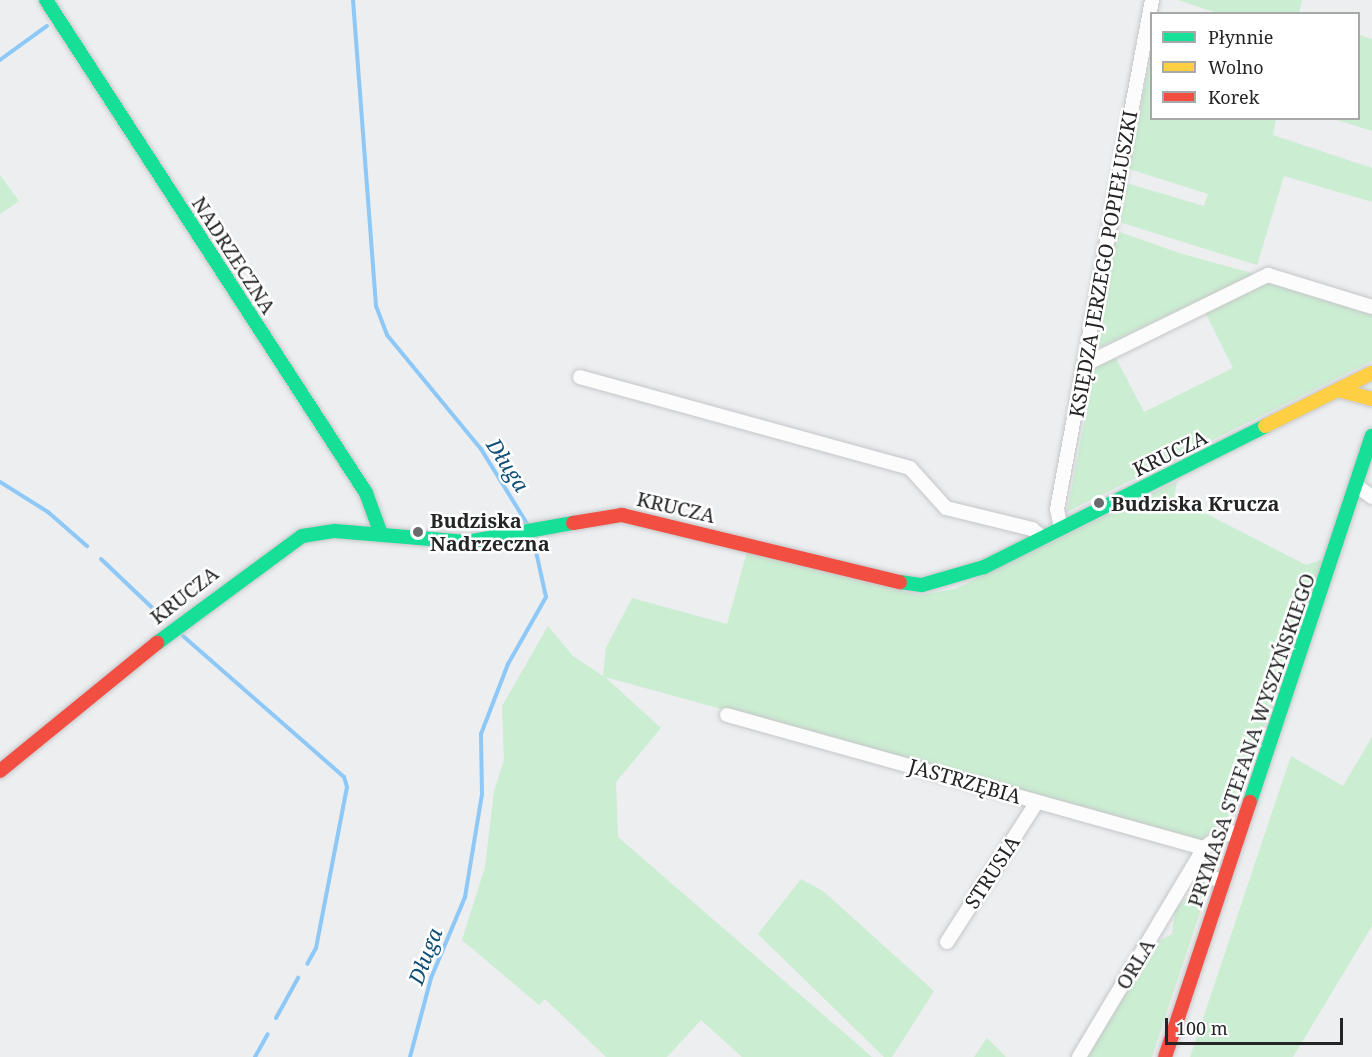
<!DOCTYPE html>
<meta charset="utf-8">
<style>
body{margin:0}
#map{position:relative;width:1372px;height:1057px;overflow:hidden;background:#eceef0;font-family:"Noto Serif",serif}
div>[style]{position:absolute}
.green>*{inset:0;background:#cbedd2}
.stream>*{height:4px;margin:-2px;padding:0 2px;transform-origin:2px;border-radius:2px;background:#8ec8f6}
.roads{filter:drop-shadow(0 0 2px #c5c6c8) drop-shadow(0 0 2px #c5c6c8)}
.street>*{height:14px;margin:-7px;padding:0 7px;transform-origin:7px;border-radius:7px;background:#fcfcfd}
.fast>*{height:14px;margin:-7px;padding:0 7px;transform-origin:7px;border-radius:7px;background:#16e098}
.slow>*{height:14px;margin:-7px;padding:0 7px;transform-origin:7px;border-radius:7px;background:#ffcf43}
.jam>*{height:14px;margin:-7px;padding:0 7px;transform-origin:7px;border-radius:7px;background:#f24e42}
.dots>*{width:16px;height:16px;translate:-50% -50%;box-sizing:border-box;border:3px solid #fff;border-radius:50%}
span{translate:-50% -50%;white-space:nowrap;text-align:center;line-height:1.15;-webkit-text-stroke:5px #fff;paint-order:stroke}
.street-label{font-size:20px;color:#242526}
.poi-label{font-size:20px;color:#242526;font-weight:700}
.left{translate:0 -50%;text-align:left}
.water-label{font-size:21px;color:#0d4d76;font-style:italic}
.legend{position:absolute;left:1150px;top:12px;width:210px;height:108px;box-sizing:border-box;background:#fff;border:2px solid #a7a8a8;margin:0;padding:8px 10px;list-style:none;font-size:18px;color:#242526}
.legend li{display:flex;align-items:center;gap:12px;height:30px}
.legend b{width:30px;border:2px solid #a7a8a8}
.scale{position:absolute;left:1165px;top:1018px;width:178px;height:27px;box-sizing:border-box;border:3px solid #242526;border-top:0;padding-left:8px;font-size:18px;line-height:21px;white-space:nowrap;color:#242526;-webkit-text-stroke:4px #fff;paint-order:stroke}
</style>
<div id="map">
<div class="green">
<div style="clip-path:polygon(1178px 0,1302px 0,1299px 13px,1220px 14px)"></div>
<div style="clip-path:polygon(1359px 35px,1372px 39px,1372px 131px,1334px 119px,1358px 118px)"></div>
<div style="clip-path:polygon(1151px 54px,1152px 118px,1276px 119px,1273px 135px,1372px 168px,1372px 202px,1284px 176px,1257px 265px,1119px 222px,1126px 183px,1204px 206px,1208px 194px,1129px 169px)"></div>
<div style="clip-path:polygon(0 175px,19px 201px,0 214px)"></div>
<div style="clip-path:polygon(1117px 231px,1179px 253px,1255px 274px,1101px 347px,1097px 344px)"></div>
<div style="clip-path:polygon(1274px 284px,1372px 315px,1372px 361px,1067px 512px,1095px 366px,1115px 356px,1144px 412px,1233px 368px,1205px 312px,1259px 285px)"></div>
<div style="clip-path:polygon(1177px 481px,1174px 497px,1306px 565px,1324px 559px,1233px 812px,1200px 841px,605px 677px,661px 728px,616px 782px,618px 837px,872px 1057px,742px 1057px,701px 1020px,667px 1057px,606px 1057px,545px 999px,539px 1005px,462px 940px,485px 867px,494px 791px,504px 760px,502px 706px,548px 626px,573px 656px,603px 676px,606px 648px,632px 598px,727px 624px,747px 552px,919px 595px,955px 589px)"></div>
<div style="clip-path:polygon(1372px 737px,1372px 926px,1293px 1057px,1190px 1057px,1291px 756px,1343px 786px)"></div>
<div style="clip-path:polygon(801px 879px,823px 891px,934px 991px,892px 1057px,884px 1057px,758px 934px)"></div>
<div style="clip-path:polygon(1204px 880px,1210px 882px,1152px 1057px,1084px 1057px,1154px 944px,1172px 934px,1175px 910px)"></div>
<div style="clip-path:polygon(987px 1038px,1006px 1057px,974px 1057px)"></div>
</div>
<div class="stream">
<div style="left:353px;top:0;width:307px;rotate:85.7deg"></div>
<div style="left:376px;top:306px;width:31px;rotate:69deg"></div>
<div style="left:387px;top:335px;width:148px;rotate:50.5deg"></div>
<div style="left:481px;top:449px;width:89px;rotate:58.3deg"></div>
<div style="left:0;top:60px;width:58px;rotate:-35.9deg"></div>
<div style="left:0;top:482px;width:57px;rotate:32deg"></div>
<div style="left:48px;top:512px;width:52px;rotate:41.1deg"></div>
<div style="left:101px;top:559px;width:87px;rotate:43.6deg"></div>
<div style="left:183px;top:636px;width:214px;rotate:41.2deg"></div>
<div style="left:344px;top:777px;width:10px;rotate:73deg"></div>
<div style="left:347px;top:787px;width:164px;rotate:100.9deg"></div>
<div style="left:316px;top:948px;width:18px;rotate:119deg"></div>
<div style="left:276px;top:1018px;width:46px;rotate:-61.2deg"></div>
<div style="left:255px;top:1057px;width:26px;rotate:-61deg"></div>
<div style="left:410px;top:1057px;width:82px;rotate:-75.1deg"></div>
<div style="left:431px;top:978px;width:88px;rotate:-67.2deg"></div>
<div style="left:465px;top:897px;width:104px;rotate:-80.6deg"></div>
<div style="left:482px;top:794px;width:60px;rotate:-91deg"></div>
<div style="left:481px;top:734px;width:75px;rotate:-68.9deg"></div>
<div style="left:508px;top:664px;width:77px;rotate:-60.4deg"></div>
<div style="left:546px;top:597px;width:60px;rotate:-102.4deg"></div>
</div>
<div class="roads">
<div class="street">
<div style="left:1086px;top:364px;width:203px;rotate:-26.1deg"></div>
<div style="left:1268px;top:275px;width:109px;rotate:17.1deg"></div>
<div style="left:580px;top:377px;width:342px;rotate:15.4deg"></div>
<div style="left:910px;top:468px;width:54px;rotate:48deg"></div>
<div style="left:946px;top:508px;width:89px;rotate:13.7deg"></div>
<div style="left:1032px;top:529px;width:13px;rotate:39deg"></div>
<div style="left:1356px;top:485px;width:20px;rotate:37deg"></div>
<div style="left:1061px;top:528px;width:19px;rotate:-102deg"></div>
<div style="left:1057px;top:509px;width:518px;rotate:-79.43deg"></div>
<div style="left:727px;top:715px;width:495px;rotate:15.6deg"></div>
<div style="left:1191px;top:870px;width:32px;rotate:20deg"></div>
<div style="left:947px;top:942px;width:166px;rotate:-57.3deg"></div>
<div style="left:1079px;top:1057px;width:244px;rotate:-59.1deg"></div>
<div style="left:1204px;top:848px;width:20px;rotate:-37deg"></div>
<div style="left:1220px;top:836px;width:17px;rotate:-13deg"></div>
</div>
<div class="fast">
<div style="left:46px;top:0;width:588px;rotate:57.01deg"></div>
<div style="left:366px;top:493px;width:44px;rotate:69.9deg"></div>
<div style="left:900px;top:582px;width:22px;rotate:8deg"></div>
<div style="left:922px;top:585px;width:65px;rotate:-16.2deg"></div>
<div style="left:984px;top:567px;width:314px;rotate:-26.6deg"></div>
<div style="left:157px;top:643px;width:180px;rotate:-36.4deg"></div>
<div style="left:302px;top:536px;width:33px;rotate:-9deg"></div>
<div style="left:335px;top:531px;width:132px;rotate:4.8deg"></div>
<div style="left:467px;top:542px;width:108px;rotate:-10.2deg"></div>
<div style="left:1250px;top:802px;width:386px;rotate:-71.6deg"></div>
</div>
<div class="slow">
<div style="left:1342px;top:391px;width:31px;rotate:15deg"></div>
<div style="left:1265px;top:426px;width:119px;rotate:-26.4deg"></div>
</div>
<div class="jam">
<div style="left:573px;top:523px;width:50px;rotate:-9.3deg"></div>
<div style="left:622px;top:515px;width:286px;rotate:13.6deg"></div>
<div style="left:0;top:771px;width:203px;rotate:-39.2deg"></div>
<div style="left:1165px;top:1057px;width:269px;rotate:-71.6deg"></div>
</div>
</div>
<div class="dots">
<div style="left:1099px;top:503px;background:#6a6b6d"></div>
<div style="left:418px;top:532px;background:#6a6b6d"></div>
</div>
<div class="street-label">
<span style="left:234px;top:255px;rotate:57deg">NADRZECZNA</span>
<span style="left:1103px;top:264px;rotate:-80deg">KSIĘDZA JERZEGO POPIEŁUSZKI</span>
<span style="left:1170px;top:453px;rotate:-26deg">KRUCZA</span>
<span style="left:676px;top:507px;rotate:13deg">KRUCZA</span>
<span style="left:184px;top:595px;rotate:-38deg">KRUCZA</span>
<span style="left:1251px;top:740px;rotate:-71deg">PRYMASA STEFANA WYSZYŃSKIEGO</span>
<span style="left:965px;top:781px;rotate:16deg">JASTRZĘBIA</span>
<span style="left:992px;top:872px;rotate:-57deg">STRUSIA</span>
<span style="left:1135px;top:964px;rotate:-59deg">ORLA</span>
</div>
<div class="poi-label">
<span class="left" style="left:1111px;top:503px">Budziska Krucza</span>
<span class="left" style="left:430px;top:532px">Budziska<br>Nadrzeczna</span>
</div>
<div class="water-label">
<span style="left:508px;top:465px;rotate:57deg">Długa</span>
<span style="left:425px;top:956px;rotate:-69deg">Długa</span>
</div>
<ul class="legend">
<li><b style="height:8px;background:#16e098"></b>Płynnie</li>
<li><b style="height:8px;background:#ffcf43"></b>Wolno</li>
<li><b style="height:8px;background:#f24e42"></b>Korek</li>
</ul>
<div class="scale">100 m</div>
</div>
